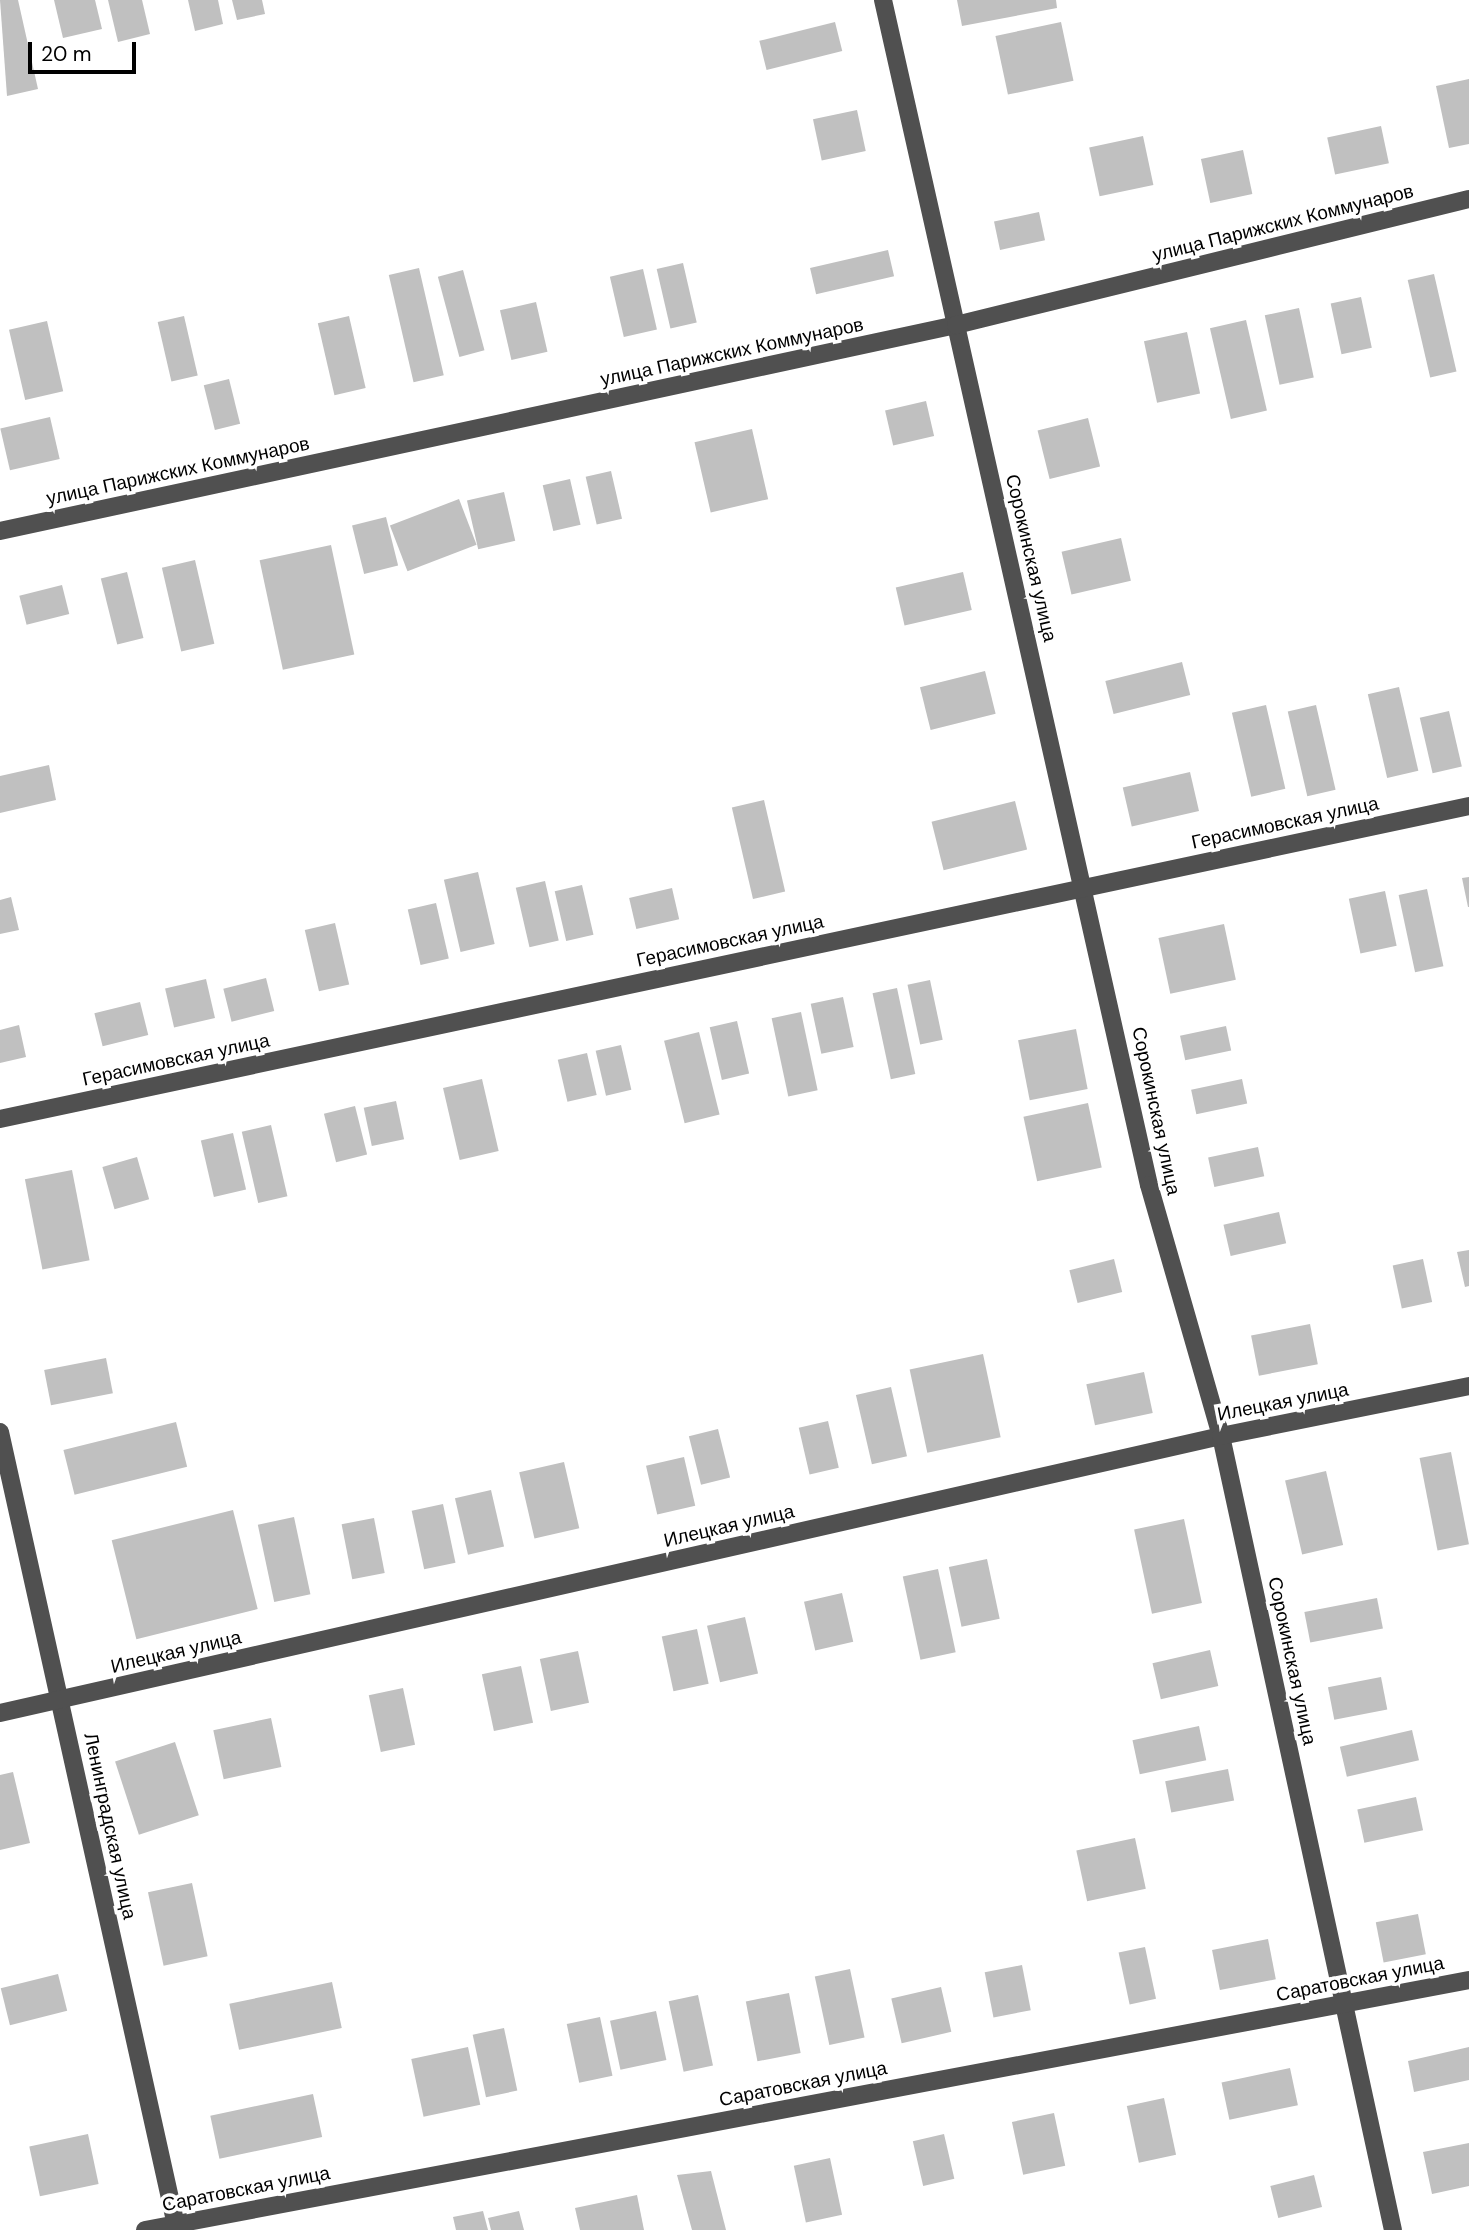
<!DOCTYPE html>
<meta charset="utf-8">
<style>
body{margin:0}
#map{position:relative;width:1469px;height:2230px;overflow:hidden;background:#fff;font-family:"DM Sans",sans-serif}
div>[style]{position:absolute}
.building>*{inset:0;background:#c0c0c0;transform-origin:0 0}
.minor>*{height:18px;margin:-9px;padding:0 9px;transform-origin:9px;border-radius:9px;background:#505050}
span{translate:-50% -50%;white-space:nowrap;text-align:center;line-height:1.15;-webkit-text-stroke:7px #fff;paint-order:stroke}
.street-label{font-size:19px;color:#000}
.scale{position:absolute;left:28px;top:42px;width:108px;height:32px;box-sizing:border-box;border:4px solid #000;border-top:0;padding-left:9px;font-size:21px;line-height:24px;white-space:nowrap;color:#000;-webkit-text-stroke:5px #fff;paint-order:stroke}
</style>
<div id="map">
<div class="building">
<div style="clip-path:polygon(0 0,18px 0,38px 89px,7px 96px)"></div>
<div style="clip-path:polygon(54px 0,95px 0,102px 29px,63px 38px)"></div>
<div style="clip-path:polygon(108px 0,142px 0,150px 34px,118px 42px)"></div>
<div style="clip-path:polygon(188px 0,218px 0,223px 24px,195px 31px)"></div>
<div style="clip-path:polygon(232px 0,262px 0,265px 14px,237px 20px)"></div>
<div style="clip-path:polygon(957px 0,1056px 0,1057px 8px,962px 26px)"></div>
<div style="left:835px;top:22px;width:30px;height:78px;rotate:76deg"></div>
<div style="left:1061px;top:22px;width:60px;height:67px;rotate:78deg"></div>
<div style="clip-path:polygon(1469px 79px,1469px 144px,1449px 148px,1436px 86px)"></div>
<div style="left:857px;top:110px;width:42px;height:45px;rotate:78deg"></div>
<div style="left:1381px;top:126px;width:38px;height:55px;rotate:78deg"></div>
<div style="left:1143px;top:136px;width:50px;height:55px;rotate:78deg"></div>
<div style="left:1243px;top:150px;width:45px;height:43px;rotate:78deg"></div>
<div style="left:1039px;top:212px;width:29px;height:46px;rotate:78deg"></div>
<div style="left:888px;top:250px;width:27px;height:80px;rotate:77deg"></div>
<div style="left:683px;top:263px;width:61px;height:27px;rotate:77deg"></div>
<div style="left:419px;top:268px;width:110px;height:31px;rotate:77deg"></div>
<div style="left:643px;top:269px;width:62px;height:34px;rotate:77deg"></div>
<div style="left:463px;top:270px;width:83px;height:26px;rotate:75deg"></div>
<div style="left:1434px;top:274px;width:100px;height:27px;rotate:77deg"></div>
<div style="left:1361px;top:297px;width:52px;height:31px;rotate:78deg"></div>
<div style="left:536px;top:302px;width:51px;height:37px;rotate:77deg"></div>
<div style="left:1299px;top:308px;width:71px;height:35px;rotate:78deg"></div>
<div style="left:184px;top:316px;width:61px;height:27px;rotate:77deg"></div>
<div style="left:349px;top:316px;width:74px;height:32px;rotate:77deg"></div>
<div style="left:1246px;top:320px;width:93px;height:37px;rotate:77deg"></div>
<div style="left:47px;top:321px;width:72px;height:39px;rotate:77deg"></div>
<div style="left:1187px;top:332px;width:63px;height:44px;rotate:78deg"></div>
<div style="left:229px;top:379px;width:46px;height:26px;rotate:76deg"></div>
<div style="left:926px;top:401px;width:36px;height:42px;rotate:77deg"></div>
<div style="left:50px;top:417px;width:43px;height:51px;rotate:77deg"></div>
<div style="left:1088px;top:418px;width:50px;height:52px;rotate:76deg"></div>
<div style="left:752px;top:429px;width:72px;height:59px;rotate:77deg"></div>
<div style="left:611px;top:471px;width:49px;height:26px;rotate:77deg"></div>
<div style="left:570px;top:479px;width:47px;height:28px;rotate:77deg"></div>
<div style="left:504px;top:492px;width:50px;height:38px;rotate:77deg"></div>
<div style="left:459px;top:499px;width:49px;height:74px;rotate:69deg"></div>
<div style="left:386px;top:517px;width:50px;height:35px;rotate:76deg"></div>
<div style="left:1121px;top:538px;width:44px;height:61px;rotate:77deg"></div>
<div style="left:331px;top:545px;width:112px;height:73px;rotate:78deg"></div>
<div style="left:195px;top:560px;width:86px;height:34px;rotate:77deg"></div>
<div style="left:127px;top:572px;width:68px;height:27px;rotate:76deg"></div>
<div style="left:963px;top:572px;width:39px;height:69px;rotate:77deg"></div>
<div style="left:62px;top:585px;width:30px;height:44px;rotate:76deg"></div>
<div style="left:1182px;top:662px;width:34px;height:79px;rotate:76deg"></div>
<div style="left:985px;top:671px;width:44px;height:67px;rotate:76deg"></div>
<div style="left:1399px;top:687px;width:86px;height:32px;rotate:77deg"></div>
<div style="left:1266px;top:705px;width:86px;height:35px;rotate:77deg"></div>
<div style="left:1316px;top:705px;width:87px;height:29px;rotate:77deg"></div>
<div style="left:1449px;top:711px;width:57px;height:30px;rotate:77deg"></div>
<div style="clip-path:polygon(49px 765px,56px 800px,0 813px,0 776px)"></div>
<div style="left:1190px;top:772px;width:40px;height:69px;rotate:77deg"></div>
<div style="left:764px;top:800px;width:94px;height:33px;rotate:77deg"></div>
<div style="left:1015px;top:801px;width:50px;height:86px;rotate:76deg"></div>
<div style="left:478px;top:872px;width:74px;height:35px;rotate:77deg"></div>
<div style="clip-path:polygon(1469px 877px,1469px 907px,1468px 907px,1462px 878px)"></div>
<div style="left:545px;top:881px;width:61px;height:30px;rotate:77deg"></div>
<div style="left:582px;top:885px;width:51px;height:28px;rotate:77deg"></div>
<div style="left:672px;top:888px;width:32px;height:44px;rotate:77deg"></div>
<div style="left:1427px;top:889px;width:79px;height:29px;rotate:78deg"></div>
<div style="left:1385px;top:891px;width:56px;height:37px;rotate:78deg"></div>
<div style="clip-path:polygon(11px 897px,19px 930px,0 934px,0 900px)"></div>
<div style="left:436px;top:903px;width:57px;height:29px;rotate:77deg"></div>
<div style="left:335px;top:923px;width:63px;height:31px;rotate:77deg"></div>
<div style="left:1224px;top:924px;width:57px;height:67px;rotate:78deg"></div>
<div style="left:266px;top:978px;width:34px;height:44px;rotate:76deg"></div>
<div style="left:206px;top:979px;width:40px;height:42px;rotate:77deg"></div>
<div style="left:930px;top:980px;width:61px;height:23px;rotate:78deg"></div>
<div style="left:897px;top:988px;width:88px;height:25px;rotate:78deg"></div>
<div style="left:843px;top:997px;width:51px;height:33px;rotate:78deg"></div>
<div style="left:140px;top:1002px;width:34px;height:47px;rotate:76deg"></div>
<div style="left:801px;top:1012px;width:80px;height:30px;rotate:78deg"></div>
<div style="left:737px;top:1021px;width:54px;height:28px;rotate:77deg"></div>
<div style="clip-path:polygon(19px 1025px,26px 1057px,0 1063px,0 1030px)"></div>
<div style="left:1226px;top:1026px;width:25px;height:47px;rotate:78deg"></div>
<div style="left:1076px;top:1029px;width:61px;height:59px;rotate:79deg"></div>
<div style="left:699px;top:1032px;width:85px;height:36px;rotate:76deg"></div>
<div style="left:621px;top:1045px;width:46px;height:26px;rotate:77deg"></div>
<div style="left:587px;top:1053px;width:43px;height:30px;rotate:77deg"></div>
<div style="left:482px;top:1079px;width:74px;height:40px;rotate:77deg"></div>
<div style="left:1242px;top:1079px;width:25px;height:52px;rotate:78deg"></div>
<div style="left:396px;top:1101px;width:39px;height:33px;rotate:78deg"></div>
<div style="left:1088px;top:1103px;width:66px;height:66px;rotate:78deg"></div>
<div style="left:355px;top:1106px;width:50px;height:32px;rotate:76deg"></div>
<div style="left:271px;top:1125px;width:73px;height:30px;rotate:77deg"></div>
<div style="left:233px;top:1133px;width:58px;height:33px;rotate:77deg"></div>
<div style="left:1258px;top:1147px;width:30px;height:51px;rotate:78deg"></div>
<div style="left:137px;top:1157px;width:44px;height:36px;rotate:74deg"></div>
<div style="left:72px;top:1170px;width:92px;height:48px;rotate:79deg"></div>
<div style="left:1279px;top:1212px;width:32px;height:57px;rotate:77deg"></div>
<div style="clip-path:polygon(1469px 1250px,1469px 1286px,1465px 1287px,1457px 1252px)"></div>
<div style="left:1114px;top:1259px;width:34px;height:46px;rotate:76deg"></div>
<div style="left:1423px;top:1259px;width:44px;height:31px;rotate:78deg"></div>
<div style="left:1310px;top:1324px;width:41px;height:60px;rotate:79deg"></div>
<div style="left:983px;top:1354px;width:85px;height:75px;rotate:78deg"></div>
<div style="left:106px;top:1358px;width:36px;height:63px;rotate:79deg"></div>
<div style="left:1144px;top:1372px;width:42px;height:59px;rotate:78deg"></div>
<div style="left:891px;top:1387px;width:71px;height:36px;rotate:77deg"></div>
<div style="left:828px;top:1421px;width:48px;height:30px;rotate:77deg"></div>
<div style="left:176px;top:1422px;width:46px;height:116px;rotate:76deg"></div>
<div style="left:718px;top:1429px;width:50px;height:30px;rotate:76deg"></div>
<div style="left:1451px;top:1452px;width:94px;height:32px;rotate:79deg"></div>
<div style="left:684px;top:1457px;width:50px;height:39px;rotate:77deg"></div>
<div style="left:564px;top:1462px;width:68px;height:46px;rotate:77deg"></div>
<div style="left:1326px;top:1471px;width:76px;height:42px;rotate:77deg"></div>
<div style="left:491px;top:1490px;width:58px;height:37px;rotate:77deg"></div>
<div style="left:443px;top:1504px;width:60px;height:32px;rotate:78deg"></div>
<div style="left:233px;top:1510px;width:102px;height:125px;rotate:76deg"></div>
<div style="left:294px;top:1517px;width:79px;height:37px;rotate:78deg"></div>
<div style="left:374px;top:1518px;width:56px;height:33px;rotate:79deg"></div>
<div style="left:1184px;top:1519px;width:86px;height:51px;rotate:78deg"></div>
<div style="left:987px;top:1559px;width:61px;height:39px;rotate:78deg"></div>
<div style="left:938px;top:1569px;width:85px;height:36px;rotate:78deg"></div>
<div style="left:842px;top:1593px;width:50px;height:39px;rotate:77deg"></div>
<div style="left:1377px;top:1598px;width:31px;height:74px;rotate:79deg"></div>
<div style="left:745px;top:1617px;width:58px;height:39px;rotate:77deg"></div>
<div style="left:697px;top:1629px;width:56px;height:36px;rotate:78deg"></div>
<div style="left:1210px;top:1650px;width:37px;height:59px;rotate:77deg"></div>
<div style="left:578px;top:1651px;width:53px;height:39px;rotate:78deg"></div>
<div style="left:521px;top:1666px;width:58px;height:40px;rotate:78deg"></div>
<div style="left:1381px;top:1677px;width:33px;height:54px;rotate:79deg"></div>
<div style="left:403px;top:1688px;width:58px;height:35px;rotate:78deg"></div>
<div style="left:271px;top:1718px;width:50px;height:59px;rotate:78deg"></div>
<div style="left:1199px;top:1726px;width:35px;height:68px;rotate:78deg"></div>
<div style="left:1412px;top:1730px;width:31px;height:74px;rotate:77deg"></div>
<div style="left:175px;top:1742px;width:77px;height:63px;rotate:72deg"></div>
<div style="left:1228px;top:1769px;width:32px;height:64px;rotate:79deg"></div>
<div style="clip-path:polygon(13px 1772px,30px 1843px,0 1850px,0 1775px)"></div>
<div style="left:1416px;top:1797px;width:34px;height:60px;rotate:78deg"></div>
<div style="left:1135px;top:1838px;width:52px;height:60px;rotate:78deg"></div>
<div style="left:192px;top:1883px;width:75px;height:45px;rotate:78deg"></div>
<div style="left:1418px;top:1914px;width:41px;height:43px;rotate:79deg"></div>
<div style="left:1268px;top:1939px;width:41px;height:57px;rotate:79deg"></div>
<div style="left:1145px;top:1947px;width:53px;height:27px;rotate:78deg"></div>
<div style="left:1022px;top:1965px;width:46px;height:38px;rotate:79deg"></div>
<div style="left:850px;top:1969px;width:70px;height:36px;rotate:78deg"></div>
<div style="left:58px;top:1974px;width:38px;height:59px;rotate:76deg"></div>
<div style="left:332px;top:1982px;width:47px;height:105px;rotate:78deg"></div>
<div style="left:941px;top:1987px;width:46px;height:51px;rotate:77deg"></div>
<div style="left:789px;top:1993px;width:61px;height:44px;rotate:79deg"></div>
<div style="left:698px;top:1995px;width:72px;height:30px;rotate:78deg"></div>
<div style="left:656px;top:2011px;width:50px;height:47px;rotate:78deg"></div>
<div style="left:600px;top:2017px;width:60px;height:34px;rotate:78deg"></div>
<div style="left:504px;top:2028px;width:64px;height:32px;rotate:78deg"></div>
<div style="left:468px;top:2047px;width:59px;height:58px;rotate:78deg"></div>
<div style="clip-path:polygon(1469px 2047px,1469px 2080px,1414px 2092px,1408px 2061px)"></div>
<div style="left:1290px;top:2068px;width:38px;height:70px;rotate:78deg"></div>
<div style="left:313px;top:2094px;width:44px;height:105px;rotate:78deg"></div>
<div style="left:1164px;top:2098px;width:58px;height:38px;rotate:78deg"></div>
<div style="left:1054px;top:2113px;width:54px;height:43px;rotate:78deg"></div>
<div style="left:88px;top:2134px;width:51px;height:60px;rotate:78deg"></div>
<div style="left:944px;top:2134px;width:46px;height:32px;rotate:77deg"></div>
<div style="clip-path:polygon(1469px 2143px,1469px 2186px,1432px 2194px,1423px 2152px)"></div>
<div style="left:830px;top:2158px;width:58px;height:37px;rotate:78deg"></div>
<div style="clip-path:polygon(711px 2171px,726px 2230px,692px 2230px,677px 2175px)"></div>
<div style="left:1314px;top:2175px;width:33px;height:45px;rotate:76deg"></div>
<div style="clip-path:polygon(637px 2195px,644px 2230px,580px 2230px,575px 2208px)"></div>
<div style="clip-path:polygon(483px 2211px,488px 2230px,456px 2230px,453px 2217px)"></div>
<div style="clip-path:polygon(519px 2211px,524px 2230px,491px 2230px,488px 2218px)"></div>
</div>
<div class="minor">
<div style="left:883px;top:0;width:1214px;rotate:77.35deg"></div>
<div style="left:1149px;top:1185px;width:261px;rotate:74deg"></div>
<div style="left:1221px;top:1436px;width:812px;rotate:77.78deg"></div>
<div style="left:0;top:531px;width:978px;rotate:-12.16deg"></div>
<div style="left:956px;top:325px;width:528px;rotate:-13.8deg"></div>
<div style="left:0;top:1119px;width:1502px;rotate:-12.03deg"></div>
<div style="left:0;top:1432px;width:817px;rotate:77.49deg"></div>
<div style="left:0;top:1713px;width:1252px;rotate:-12.78deg"></div>
<div style="left:1221px;top:1436px;width:253px;rotate:-11.4deg"></div>
<div style="left:145px;top:2230px;width:1347px;rotate:-10.69deg"></div>
</div>
<div class="street-label">
<span style="left:1283px;top:223px;rotate:-14deg">улица Парижских Коммунаров</span>
<span style="left:732px;top:352px;rotate:-12deg">улица Парижских Коммунаров</span>
<span style="left:178px;top:471px;rotate:-12deg">улица Парижских Коммунаров</span>
<span style="left:1031px;top:558px;rotate:77deg">Сорокинская улица</span>
<span style="left:1285px;top:823px;rotate:-12deg">Герасимовская улица</span>
<span style="left:730px;top:941px;rotate:-12deg">Герасимовская улица</span>
<span style="left:176px;top:1060px;rotate:-12deg">Герасимовская улица</span>
<span style="left:1156px;top:1111px;rotate:78deg">Сорокинская улица</span>
<span style="left:1283px;top:1402px;rotate:-11deg">Илецкая улица</span>
<span style="left:729px;top:1526px;rotate:-13deg">Илецкая улица</span>
<span style="left:176px;top:1652px;rotate:-13deg">Илецкая улица</span>
<span style="left:1292px;top:1661px;rotate:78deg">Сорокинская улица</span>
<span style="left:110px;top:1826px;rotate:78deg">Ленинградская улица</span>
<span style="left:1360px;top:1979px;rotate:-11deg">Саратовская улица</span>
<span style="left:803px;top:2084px;rotate:-11deg">Саратовская улица</span>
<span style="left:246px;top:2189px;rotate:-11deg">Саратовская улица</span>
</div>
<div class="scale">20 m</div>
</div>
